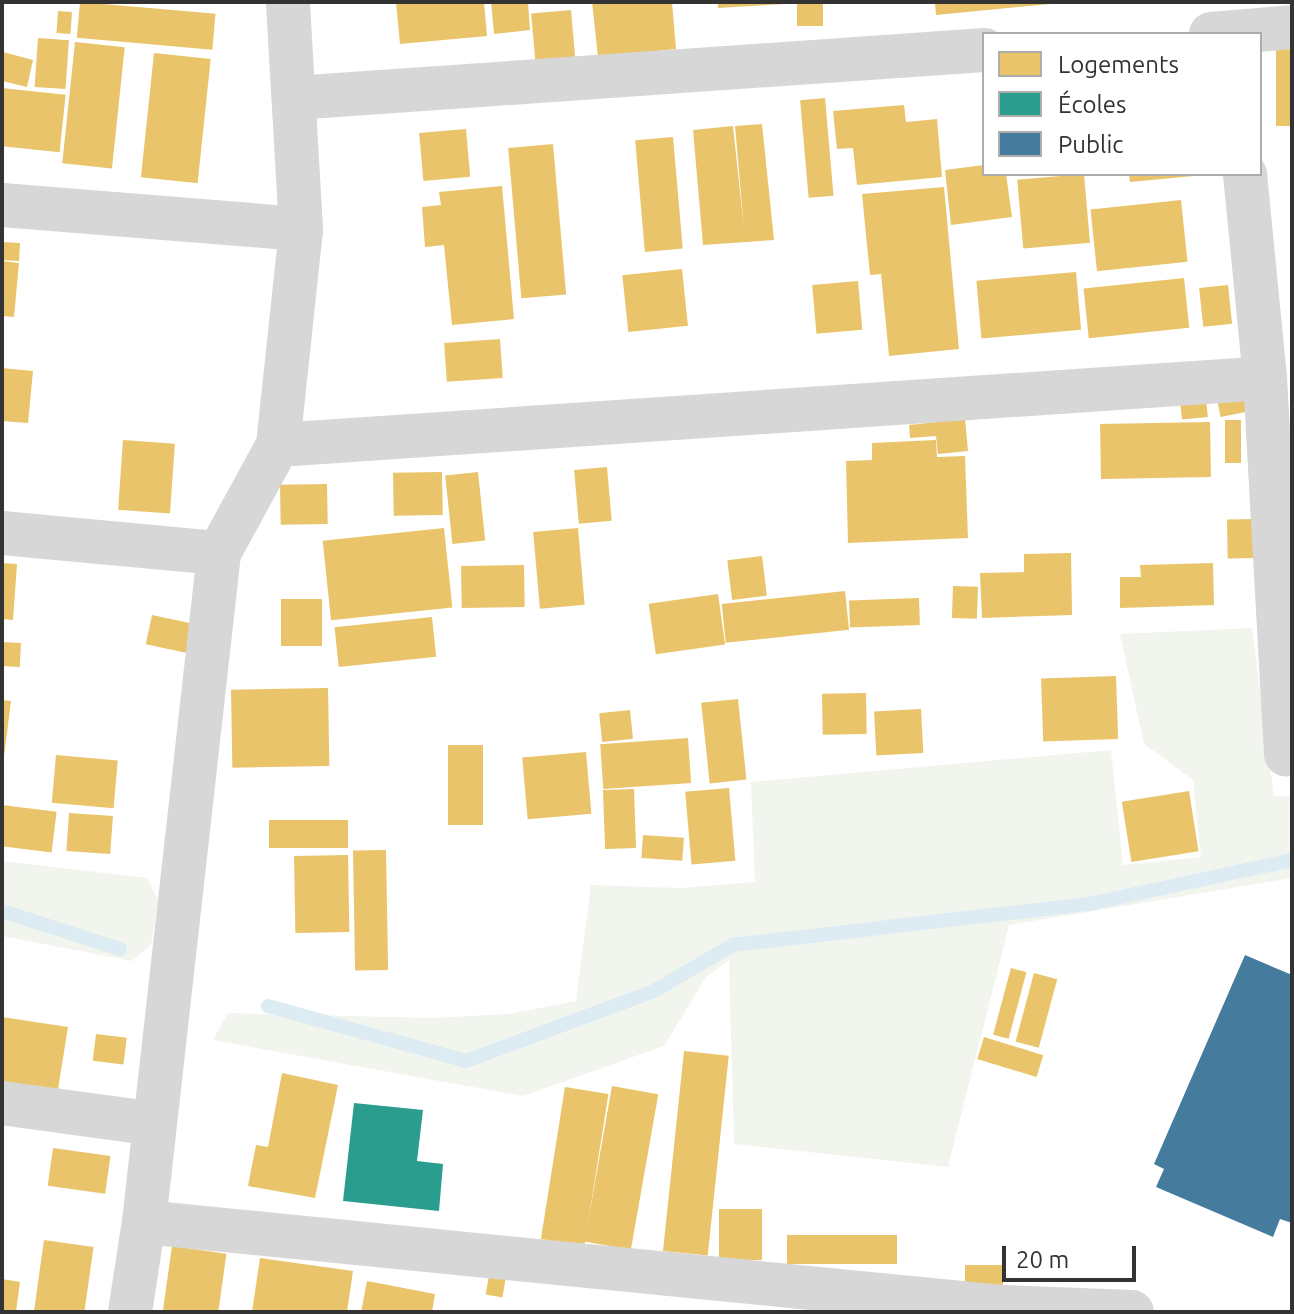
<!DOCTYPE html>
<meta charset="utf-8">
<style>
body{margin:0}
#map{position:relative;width:1294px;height:1314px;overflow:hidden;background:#fff;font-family:Ubuntu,sans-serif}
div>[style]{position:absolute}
.green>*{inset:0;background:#f1f5ed}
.homes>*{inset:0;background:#e9c46a;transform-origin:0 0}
.schools>*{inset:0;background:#2a9d8f}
.public>*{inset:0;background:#457b9d}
.stream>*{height:14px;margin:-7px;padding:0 7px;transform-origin:7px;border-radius:7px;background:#ddebf3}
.street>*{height:44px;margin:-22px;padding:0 22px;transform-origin:22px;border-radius:22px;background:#d7d7d7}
span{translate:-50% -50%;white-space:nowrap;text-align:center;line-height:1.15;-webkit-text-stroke:8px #fff;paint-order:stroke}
.frame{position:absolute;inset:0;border:4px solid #333;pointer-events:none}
.legend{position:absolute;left:982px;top:32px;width:280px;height:144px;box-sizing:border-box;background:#fff;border:2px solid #adadad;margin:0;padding:10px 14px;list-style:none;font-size:24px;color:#333}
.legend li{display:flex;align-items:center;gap:16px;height:40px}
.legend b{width:40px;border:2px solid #adadad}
.scale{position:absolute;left:1002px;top:1246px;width:134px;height:36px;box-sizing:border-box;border:4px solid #333;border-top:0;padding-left:10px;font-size:24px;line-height:28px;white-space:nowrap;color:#333;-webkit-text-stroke:6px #fff;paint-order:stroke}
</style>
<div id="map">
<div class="green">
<div style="clip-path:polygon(1252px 628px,1274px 796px,1292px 796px,1292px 878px,1009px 925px,948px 1167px,734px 1144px,729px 960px,706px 977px,664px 1046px,523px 1096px,213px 1040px,228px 1013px,432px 1018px,509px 1014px,576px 1001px,591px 885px,680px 888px,755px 882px,751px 782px,1111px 750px,1123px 865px,1201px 857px,1193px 780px,1144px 744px,1120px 634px)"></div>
<div style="clip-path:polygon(2px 861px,147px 878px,158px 900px,151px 945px,132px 961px,2px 936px)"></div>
</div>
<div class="homes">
<div style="left:80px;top:2px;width:136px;height:36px;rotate:5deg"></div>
<div style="clip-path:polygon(396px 2px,484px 2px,487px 36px,400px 44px)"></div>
<div style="clip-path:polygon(491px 2px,528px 2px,530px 30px,494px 34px)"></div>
<div style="clip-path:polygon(592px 2px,672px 2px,676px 49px,598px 57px)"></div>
<div style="clip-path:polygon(718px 2px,785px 2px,785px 4px,718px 8px)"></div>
<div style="left:797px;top:2px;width:26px;height:24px"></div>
<div style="clip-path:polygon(935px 2px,1049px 2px,1050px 4px,936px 15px)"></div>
<div style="left:571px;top:10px;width:47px;height:40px;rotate:85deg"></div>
<div style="left:58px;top:11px;width:14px;height:22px;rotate:4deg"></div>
<div style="left:38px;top:38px;width:31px;height:49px;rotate:4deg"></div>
<div style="left:75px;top:42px;width:50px;height:122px;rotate:6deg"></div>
<div style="left:1292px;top:46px;width:80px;height:16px;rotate:90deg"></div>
<div style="clip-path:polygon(3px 52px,33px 60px,27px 87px,2px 81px)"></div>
<div style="left:154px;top:53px;width:57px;height:125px;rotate:6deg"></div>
<div style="left:2px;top:88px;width:64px;height:58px;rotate:6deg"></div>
<div style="left:825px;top:98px;width:98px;height:25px;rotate:85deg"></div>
<div style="clip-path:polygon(904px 105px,906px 122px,937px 119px,942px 177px,857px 185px,853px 148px,837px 149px,833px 111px)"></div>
<div style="clip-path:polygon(762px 124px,774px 240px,703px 245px,693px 130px,733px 126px,744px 229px,735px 126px)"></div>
<div style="left:466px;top:129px;width:48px;height:47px;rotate:85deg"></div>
<div style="left:673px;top:137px;width:112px;height:38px;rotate:85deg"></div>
<div style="left:553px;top:144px;width:151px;height:45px;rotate:85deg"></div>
<div style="clip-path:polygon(984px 165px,984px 174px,1006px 174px,1012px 217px,951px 225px,945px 170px)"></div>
<div style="left:1084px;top:174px;width:69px;height:67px;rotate:85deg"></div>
<div style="clip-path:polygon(1129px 174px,1194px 174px,1194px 176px,1130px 182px)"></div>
<div style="clip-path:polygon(502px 186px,514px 319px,452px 325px,444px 245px,425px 247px,422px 207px,441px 205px,439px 192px)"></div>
<div style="clip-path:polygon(944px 187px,959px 349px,889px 356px,881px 274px,870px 275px,862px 194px)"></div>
<div style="left:1181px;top:200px;width:62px;height:91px;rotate:84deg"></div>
<div style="left:2px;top:242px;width:18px;height:18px;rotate:3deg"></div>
<div style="clip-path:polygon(2px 261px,19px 263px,14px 317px,2px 316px)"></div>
<div style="left:682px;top:269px;width:57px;height:60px;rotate:84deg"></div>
<div style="left:1076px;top:272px;width:58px;height:100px;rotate:85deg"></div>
<div style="left:1184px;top:278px;width:50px;height:101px;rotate:84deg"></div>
<div style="left:858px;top:281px;width:49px;height:46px;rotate:85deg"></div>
<div style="left:1228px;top:285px;width:39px;height:29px;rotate:84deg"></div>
<div style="left:500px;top:339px;width:39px;height:56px;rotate:86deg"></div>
<div style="clip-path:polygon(2px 368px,33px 371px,28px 423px,2px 421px)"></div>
<div style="left:1244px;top:391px;width:21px;height:28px;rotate:79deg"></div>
<div style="left:1206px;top:399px;width:18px;height:26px;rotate:84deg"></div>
<div style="clip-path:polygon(965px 419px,968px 451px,938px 454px,936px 436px,910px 438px,909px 425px)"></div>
<div style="left:1225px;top:420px;width:16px;height:43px"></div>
<div style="left:1210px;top:422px;width:55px;height:110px;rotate:89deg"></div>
<div style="left:123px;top:440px;width:52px;height:70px;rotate:4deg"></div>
<div style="clip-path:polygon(936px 440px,937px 457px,965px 456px,968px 538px,848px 543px,846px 461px,872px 460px,872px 443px)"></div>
<div style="left:607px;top:467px;width:54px;height:33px;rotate:85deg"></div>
<div style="left:442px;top:472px;width:43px;height:49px;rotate:89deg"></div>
<div style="left:478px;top:472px;width:69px;height:33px;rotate:84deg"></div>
<div style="left:327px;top:484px;width:40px;height:47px;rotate:89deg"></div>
<div style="left:1257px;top:519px;width:39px;height:30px;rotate:89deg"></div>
<div style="left:444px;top:528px;width:80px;height:122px;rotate:84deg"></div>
<div style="left:578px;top:528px;width:77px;height:45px;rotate:85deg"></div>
<div style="clip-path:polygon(1071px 553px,1072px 615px,982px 618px,980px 573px,1024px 572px,1024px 554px)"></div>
<div style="left:762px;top:556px;width:40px;height:35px;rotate:83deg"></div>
<div style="clip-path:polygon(2px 563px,17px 564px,13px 620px,2px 619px)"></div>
<div style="clip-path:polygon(1213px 563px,1214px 605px,1120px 608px,1120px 577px,1141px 577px,1140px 565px)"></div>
<div style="left:524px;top:565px;width:42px;height:63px;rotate:89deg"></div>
<div style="left:953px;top:586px;width:25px;height:32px;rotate:2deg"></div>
<div style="left:845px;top:591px;width:39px;height:124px;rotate:84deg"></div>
<div style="left:718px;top:594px;width:51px;height:70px;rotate:82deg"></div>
<div style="left:919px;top:598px;width:27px;height:70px;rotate:88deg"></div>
<div style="left:281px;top:599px;width:41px;height:47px"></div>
<div style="left:152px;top:615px;width:42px;height:30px;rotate:12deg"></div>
<div style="left:432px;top:617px;width:40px;height:98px;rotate:84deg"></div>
<div style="left:2px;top:642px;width:19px;height:24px;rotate:3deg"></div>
<div style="left:1116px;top:676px;width:63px;height:75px;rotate:88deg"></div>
<div style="left:328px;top:688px;width:78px;height:97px;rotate:89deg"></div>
<div style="left:866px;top:693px;width:41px;height:44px;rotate:89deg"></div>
<div style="left:738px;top:699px;width:81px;height:37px;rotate:84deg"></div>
<div style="clip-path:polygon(2px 700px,11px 701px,4px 757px,2px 757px)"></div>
<div style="left:921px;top:709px;width:44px;height:47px;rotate:87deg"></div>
<div style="left:630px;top:710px;width:29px;height:31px;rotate:84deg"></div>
<div style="left:688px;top:738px;width:45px;height:88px;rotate:86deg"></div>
<div style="left:448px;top:745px;width:35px;height:80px"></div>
<div style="left:586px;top:752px;width:62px;height:64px;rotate:85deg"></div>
<div style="left:56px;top:755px;width:62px;height:48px;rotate:5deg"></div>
<div style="left:729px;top:788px;width:73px;height:44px;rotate:85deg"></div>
<div style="left:634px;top:789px;width:59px;height:31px;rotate:88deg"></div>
<div style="left:1189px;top:791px;width:61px;height:68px;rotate:81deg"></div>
<div style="left:2px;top:805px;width:55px;height:41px;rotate:7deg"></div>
<div style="left:69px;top:813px;width:44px;height:38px;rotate:4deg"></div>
<div style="left:348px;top:820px;width:28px;height:79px;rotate:90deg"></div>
<div style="left:643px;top:835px;width:41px;height:23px;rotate:4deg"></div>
<div style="left:386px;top:850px;width:120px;height:33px;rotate:89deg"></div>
<div style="left:348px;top:855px;width:77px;height:54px;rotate:89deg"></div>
<div style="left:1011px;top:968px;width:16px;height:69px;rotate:15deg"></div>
<div style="left:1034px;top:973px;width:24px;height:71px;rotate:15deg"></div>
<div style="clip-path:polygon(2px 1017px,68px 1027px,57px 1095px,2px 1087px)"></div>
<div style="left:96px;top:1034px;width:31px;height:27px;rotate:7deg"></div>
<div style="left:984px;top:1037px;width:62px;height:23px;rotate:17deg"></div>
<div style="left:684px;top:1051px;width:45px;height:201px;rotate:6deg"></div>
<div style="clip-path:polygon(282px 1073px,338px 1085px,315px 1198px,248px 1186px,256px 1145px,268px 1147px)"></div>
<div style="left:612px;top:1086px;width:47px;height:158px;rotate:10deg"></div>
<div style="left:565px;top:1087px;width:44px;height:154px;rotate:9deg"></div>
<div style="left:53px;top:1148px;width:58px;height:38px;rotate:8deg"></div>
<div style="left:762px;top:1209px;width:51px;height:43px;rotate:90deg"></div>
<div style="left:897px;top:1235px;width:29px;height:110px;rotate:90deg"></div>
<div style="left:44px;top:1240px;width:50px;height:73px;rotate:8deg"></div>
<div style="left:172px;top:1246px;width:55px;height:67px;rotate:8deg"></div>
<div style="clip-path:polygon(260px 1258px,353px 1271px,347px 1312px,252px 1312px)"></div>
<div style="left:491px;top:1264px;width:17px;height:31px;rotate:10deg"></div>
<div style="left:1003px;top:1265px;width:22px;height:38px;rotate:90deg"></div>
<div style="clip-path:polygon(2px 1279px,20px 1282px,16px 1312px,2px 1312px)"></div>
<div style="clip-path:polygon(367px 1281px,435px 1294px,432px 1312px,361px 1312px)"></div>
</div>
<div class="schools">
<div style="clip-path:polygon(354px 1103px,423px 1110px,417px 1161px,443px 1164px,439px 1211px,343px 1201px)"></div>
</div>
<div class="public">
<div style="clip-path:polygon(1245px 955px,1292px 975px,1292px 1223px,1280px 1219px,1273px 1237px,1156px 1187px,1164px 1169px,1154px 1164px)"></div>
</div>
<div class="stream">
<div style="left:2px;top:911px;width:124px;rotate:17.9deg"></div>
<div style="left:268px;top:1006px;width:205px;rotate:15.5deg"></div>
<div style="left:466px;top:1061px;width:198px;rotate:-20.4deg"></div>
<div style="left:652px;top:992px;width:94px;rotate:-30.1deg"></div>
<div style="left:733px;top:945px;width:358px;rotate:-6.6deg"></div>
<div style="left:1089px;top:904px;width:208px;rotate:-12.2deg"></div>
</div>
<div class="street">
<div style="left:1211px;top:34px;width:81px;rotate:-4.9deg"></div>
<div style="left:294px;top:98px;width:692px;rotate:-3.98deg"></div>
<div style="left:1245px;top:174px;width:205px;rotate:84.4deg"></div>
<div style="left:1265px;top:378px;width:377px;rotate:86.8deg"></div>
<div style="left:2px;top:205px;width:300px;rotate:4.6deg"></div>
<div style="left:278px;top:445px;width:989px;rotate:-3.88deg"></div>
<div style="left:2px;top:533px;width:218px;rotate:5.3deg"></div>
<div style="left:2px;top:1103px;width:154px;rotate:7.8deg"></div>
<div style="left:144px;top:1222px;width:862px;rotate:5.66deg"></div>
<div style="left:1002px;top:1307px;width:130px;rotate:2.2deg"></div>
<div style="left:130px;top:1312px;width:91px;rotate:-81.2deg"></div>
<div style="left:144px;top:1222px;width:673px;rotate:-83.6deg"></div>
<div style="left:219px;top:553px;width:123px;rotate:-61.4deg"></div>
<div style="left:278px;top:445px;width:217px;rotate:-83.9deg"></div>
<div style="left:301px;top:229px;width:227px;rotate:-93.3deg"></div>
</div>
<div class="frame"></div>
<ul class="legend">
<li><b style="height:22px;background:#e9c46a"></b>Logements</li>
<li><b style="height:22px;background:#2a9d8f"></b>Écoles</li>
<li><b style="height:22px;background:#457b9d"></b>Public</li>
</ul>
<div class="scale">20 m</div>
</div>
